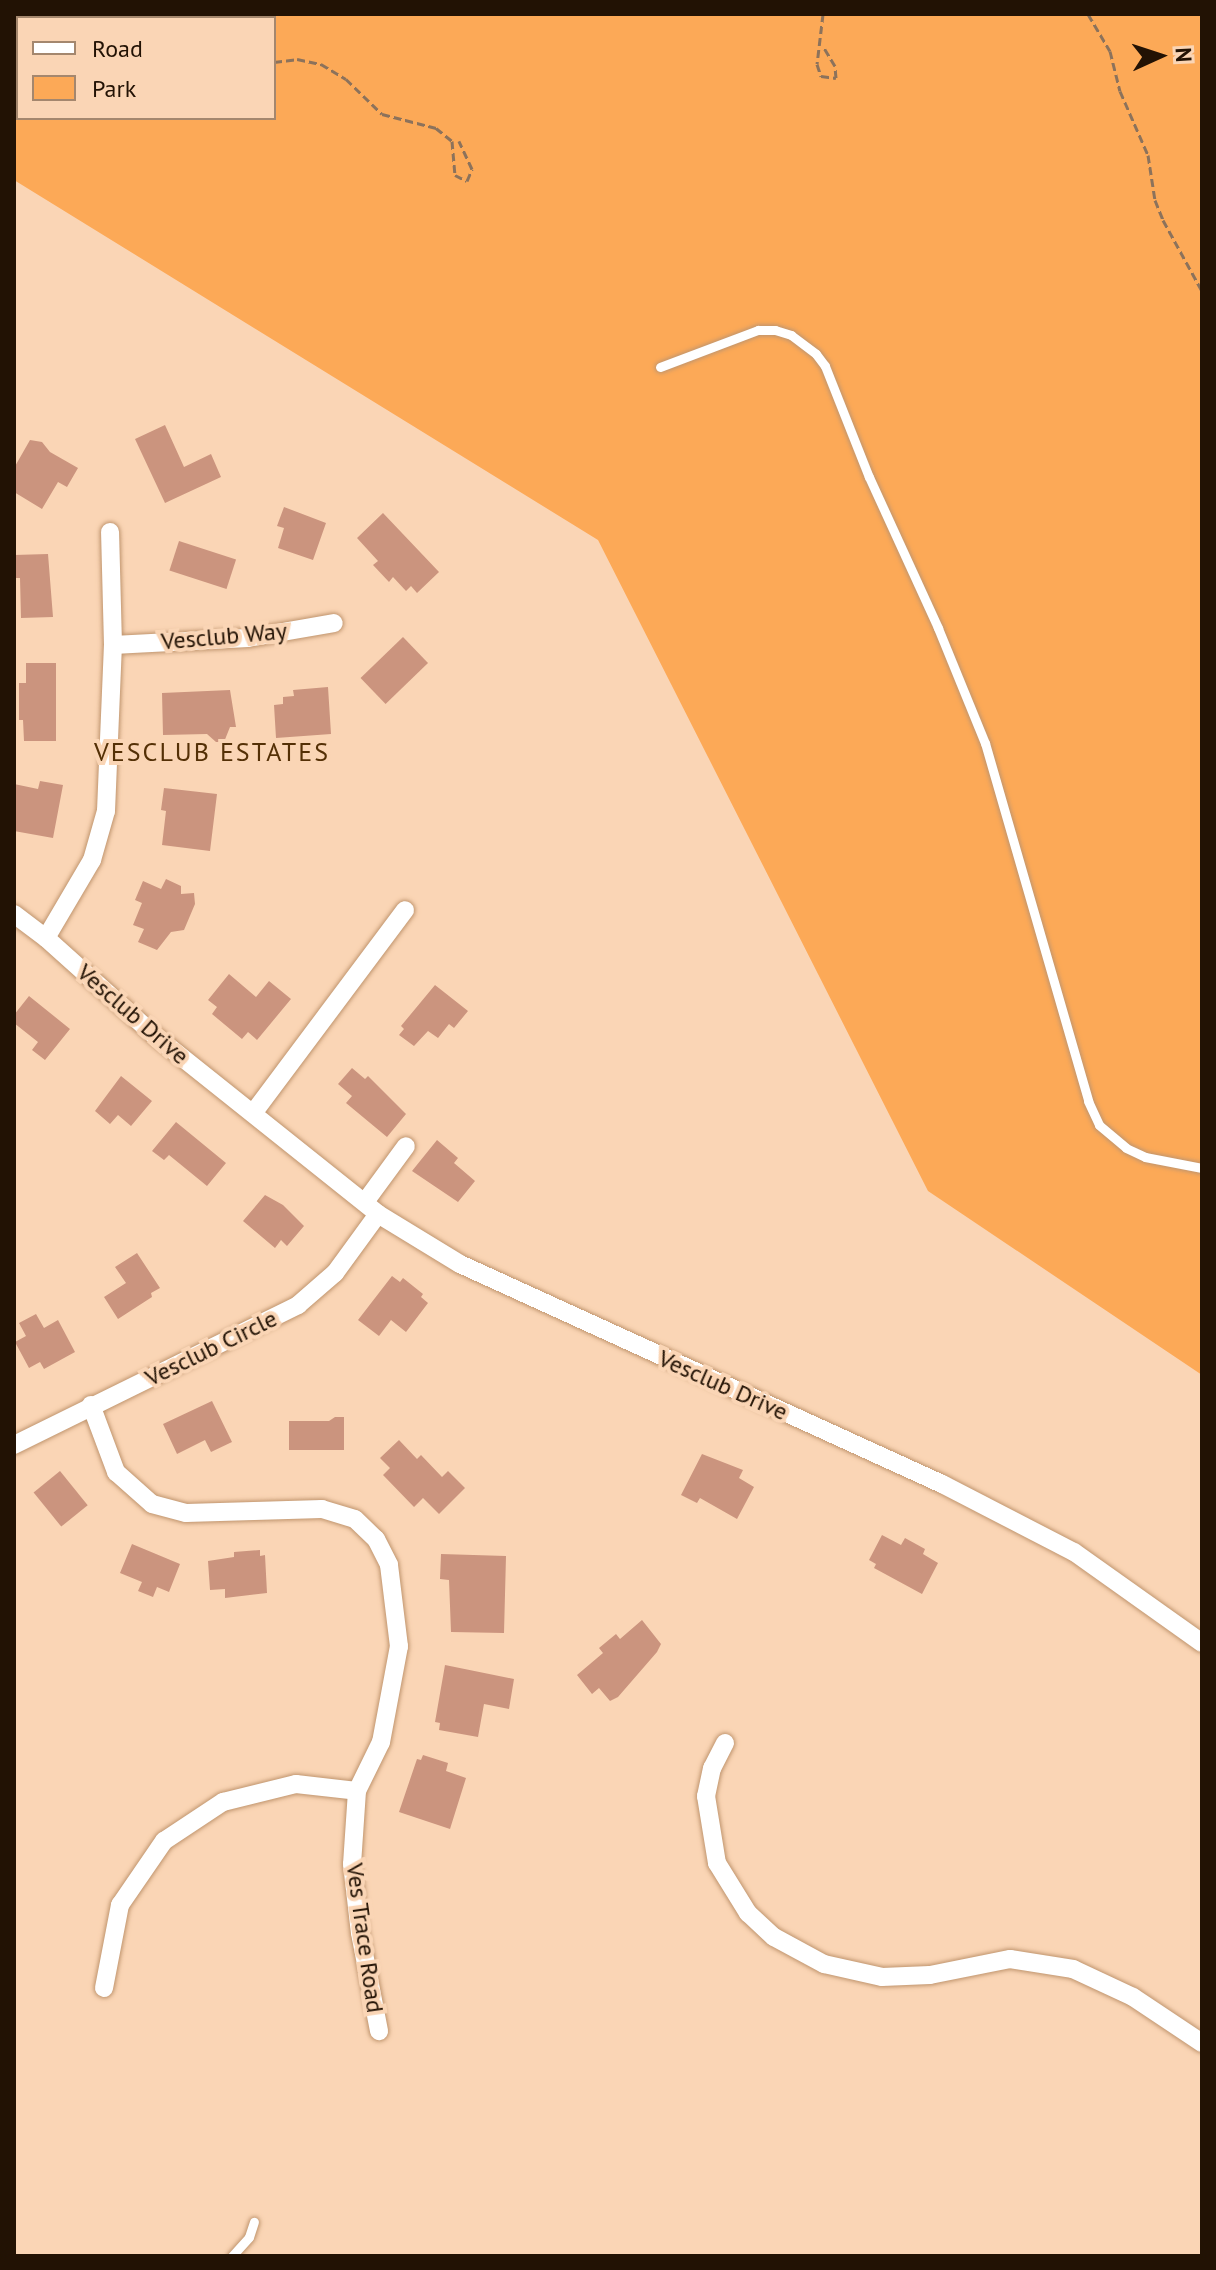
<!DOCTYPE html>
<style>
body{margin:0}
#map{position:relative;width:1216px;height:2270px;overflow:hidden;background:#fad5b5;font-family:"PT Sans",sans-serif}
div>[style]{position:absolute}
.green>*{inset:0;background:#fca957}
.building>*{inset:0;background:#cb947e;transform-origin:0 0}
.path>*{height:3px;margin-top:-1.5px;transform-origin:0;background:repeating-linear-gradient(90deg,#8c725b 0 8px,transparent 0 12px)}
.roads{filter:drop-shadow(0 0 2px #c0956e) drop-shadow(0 0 2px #c0956e)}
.service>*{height:9px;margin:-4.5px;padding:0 4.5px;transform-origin:4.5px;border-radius:4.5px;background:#fff}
.minor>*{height:18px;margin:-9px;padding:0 9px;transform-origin:9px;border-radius:9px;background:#fff}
span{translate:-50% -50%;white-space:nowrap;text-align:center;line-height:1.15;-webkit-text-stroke:8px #fad5b5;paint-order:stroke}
.street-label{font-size:24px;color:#221204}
.neighbourhood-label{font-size:26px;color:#543006;letter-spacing:2px}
.frame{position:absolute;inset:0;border:16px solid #221204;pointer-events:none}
.legend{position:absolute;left:16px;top:16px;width:260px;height:104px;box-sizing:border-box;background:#fad5b5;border:2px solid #a4876e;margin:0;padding:10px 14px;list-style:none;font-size:24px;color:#221204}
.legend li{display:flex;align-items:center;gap:16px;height:40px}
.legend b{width:40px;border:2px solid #a4876e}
.north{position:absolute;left:1120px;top:16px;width:80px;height:80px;-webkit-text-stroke:6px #fad5b5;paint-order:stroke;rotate:87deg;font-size:22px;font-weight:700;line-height:32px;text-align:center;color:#221204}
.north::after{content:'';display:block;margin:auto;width:28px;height:36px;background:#221204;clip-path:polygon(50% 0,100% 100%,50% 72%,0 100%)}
</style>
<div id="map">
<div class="green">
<div style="clip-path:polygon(evenodd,14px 14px,1202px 14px,1202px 1375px,928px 1191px,598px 540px,14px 180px,14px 14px,18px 18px,274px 18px,274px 118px,18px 118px,18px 18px)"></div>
</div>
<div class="building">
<div style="clip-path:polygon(165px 425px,184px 467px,211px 454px,221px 477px,165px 503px,135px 439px)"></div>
<div style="clip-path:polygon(30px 440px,42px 442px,50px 452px,78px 468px,67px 487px,58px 482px,42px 509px,14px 492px,14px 468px)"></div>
<div style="clip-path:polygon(284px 507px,326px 523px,313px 560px,278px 548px,284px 528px,277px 526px)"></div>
<div style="clip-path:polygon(383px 513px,439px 572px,417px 593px,411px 586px,406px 591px,393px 577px,389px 582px,373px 565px,378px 561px,357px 538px)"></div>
<div style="left:179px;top:541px;width:60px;height:31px;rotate:18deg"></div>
<div style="clip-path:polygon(48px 554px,53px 617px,21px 618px,20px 578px,14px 578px,14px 555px)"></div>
<div style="left:403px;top:637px;width:36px;height:59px;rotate:46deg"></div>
<div style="clip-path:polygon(26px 663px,56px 663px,56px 741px,24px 741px,23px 720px,19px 720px,19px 683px,26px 683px)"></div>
<div style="clip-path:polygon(328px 687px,331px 734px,276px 738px,274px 705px,283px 704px,283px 697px,294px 696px,293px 690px)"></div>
<div style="clip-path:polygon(230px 690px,236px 727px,230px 727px,224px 742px,216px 742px,207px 734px,163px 735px,162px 693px)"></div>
<div style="clip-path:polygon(40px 781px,63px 785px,53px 838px,14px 831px,14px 784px,38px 789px)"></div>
<div style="clip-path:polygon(164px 788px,217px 794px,210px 851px,162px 845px,166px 811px,161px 810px)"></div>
<div style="clip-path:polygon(166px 879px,181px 886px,181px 894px,194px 893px,195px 904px,184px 930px,171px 932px,157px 950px,138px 942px,144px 929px,133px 925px,142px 903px,135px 900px,143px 881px,161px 889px)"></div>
<div style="clip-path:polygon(229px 974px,256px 997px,269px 981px,291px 999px,257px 1040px,248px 1032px,242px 1039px,212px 1014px,217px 1007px,208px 1000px)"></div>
<div style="clip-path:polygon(435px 985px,468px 1011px,454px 1028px,449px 1024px,438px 1038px,428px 1031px,414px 1046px,399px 1035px,404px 1029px,401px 1026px)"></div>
<div style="clip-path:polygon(29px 996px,70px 1029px,45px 1060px,32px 1050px,38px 1042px,14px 1023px,14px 1015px)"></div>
<div style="clip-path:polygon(352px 1068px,365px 1079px,368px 1076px,406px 1114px,387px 1137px,346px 1103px,352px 1096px,338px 1084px)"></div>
<div style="clip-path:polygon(121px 1076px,152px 1101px,131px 1126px,118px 1115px,110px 1124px,95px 1111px)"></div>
<div style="clip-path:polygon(176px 1122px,226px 1163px,207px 1186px,169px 1155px,164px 1160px,152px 1151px)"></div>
<div style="clip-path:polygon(437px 1140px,458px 1158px,454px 1163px,475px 1181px,458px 1202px,412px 1171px)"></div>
<div style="clip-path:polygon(265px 1195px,283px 1205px,304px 1226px,287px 1246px,281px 1240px,275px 1248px,243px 1221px)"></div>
<div style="clip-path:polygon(137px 1253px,160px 1288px,151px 1293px,152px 1297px,118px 1319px,104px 1297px,126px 1283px,115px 1267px)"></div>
<div style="clip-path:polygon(392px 1276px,400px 1282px,403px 1278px,423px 1294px,421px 1297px,428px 1303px,406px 1332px,391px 1320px,379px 1336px,358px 1320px)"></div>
<div style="clip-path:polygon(36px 1314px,44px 1328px,58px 1320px,75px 1352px,44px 1369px,40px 1362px,29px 1368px,15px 1342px,26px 1336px,19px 1323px)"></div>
<div style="clip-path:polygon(212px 1401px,232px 1442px,211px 1452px,205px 1440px,177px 1454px,163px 1424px)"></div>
<div style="clip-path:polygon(335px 1417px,344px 1417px,344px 1450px,289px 1450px,289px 1421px,329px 1421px)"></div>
<div style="clip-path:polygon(399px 1440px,417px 1459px,421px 1455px,442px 1477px,448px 1471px,465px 1488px,439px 1514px,423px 1498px,414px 1507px,383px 1475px,390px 1468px,380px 1458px)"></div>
<div style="clip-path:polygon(702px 1454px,743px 1470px,739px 1478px,754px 1487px,737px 1519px,700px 1498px,697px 1503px,681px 1495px)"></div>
<div style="left:60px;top:1471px;width:44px;height:34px;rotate:51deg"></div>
<div style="clip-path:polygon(882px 1535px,901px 1545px,905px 1538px,925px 1549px,923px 1554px,938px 1563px,922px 1594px,874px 1568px,876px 1564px,869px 1560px)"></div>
<div style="clip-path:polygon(132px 1544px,180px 1564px,169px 1592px,157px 1587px,153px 1597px,138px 1591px,142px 1582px,120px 1573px)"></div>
<div style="clip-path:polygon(260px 1550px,260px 1556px,265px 1555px,267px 1593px,225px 1598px,225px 1589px,210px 1590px,208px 1561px,234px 1557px,234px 1552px)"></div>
<div style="clip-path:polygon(441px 1554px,506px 1556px,504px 1633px,451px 1632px,449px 1580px,440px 1579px)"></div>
<div style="clip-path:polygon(642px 1620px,661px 1644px,657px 1652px,618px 1697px,610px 1701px,599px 1688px,592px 1694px,577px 1675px,603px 1653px,599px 1648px,616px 1634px,620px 1639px)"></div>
<div style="clip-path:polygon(445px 1665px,514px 1679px,509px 1709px,484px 1704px,478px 1737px,439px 1730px,440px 1723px,435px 1722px)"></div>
<div style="clip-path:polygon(423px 1755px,448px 1763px,446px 1771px,466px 1778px,450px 1829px,399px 1812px,417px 1759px,421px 1760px)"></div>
</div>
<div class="path">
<div style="left:162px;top:14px;width:5px;rotate:53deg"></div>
<div style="left:823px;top:14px;width:50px;rotate:96.8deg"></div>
<div style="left:817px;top:64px;width:13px;rotate:72deg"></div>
<div style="left:821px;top:76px;width:15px;rotate:8deg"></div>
<div style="left:836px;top:78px;width:12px;rotate:-95deg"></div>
<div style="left:835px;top:66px;width:21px;rotate:-121deg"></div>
<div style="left:1088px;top:14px;width:43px;rotate:59.3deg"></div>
<div style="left:1110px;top:51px;width:41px;rotate:76deg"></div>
<div style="left:1120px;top:91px;width:70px;rotate:66.4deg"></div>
<div style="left:1148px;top:155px;width:46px;rotate:81.2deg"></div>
<div style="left:1155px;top:200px;width:22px;rotate:68deg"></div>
<div style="left:1163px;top:220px;width:81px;rotate:61.2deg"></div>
<div style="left:274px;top:62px;width:23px;rotate:-7deg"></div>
<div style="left:297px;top:59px;width:25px;rotate:12deg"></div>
<div style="left:321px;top:64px;width:29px;rotate:31deg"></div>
<div style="left:346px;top:79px;width:50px;rotate:44.2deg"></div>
<div style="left:382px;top:114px;width:56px;rotate:14.5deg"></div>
<div style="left:436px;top:128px;width:21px;rotate:39deg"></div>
<div style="left:452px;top:141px;width:34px;rotate:85deg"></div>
<div style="left:455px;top:175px;width:13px;rotate:27deg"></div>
<div style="left:467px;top:181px;width:13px;rotate:-67deg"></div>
<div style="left:472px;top:169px;width:31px;rotate:-115deg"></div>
</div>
<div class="roads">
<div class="service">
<div style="left:660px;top:367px;width:105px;rotate:-20.7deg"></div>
<div style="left:758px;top:330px;width:17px"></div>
<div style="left:775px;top:330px;width:17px;rotate:17deg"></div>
<div style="left:791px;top:335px;width:31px;rotate:37deg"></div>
<div style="left:816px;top:354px;width:15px;rotate:53deg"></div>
<div style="left:825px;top:366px;width:119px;rotate:68.4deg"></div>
<div style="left:869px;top:477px;width:166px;rotate:65.4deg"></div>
<div style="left:938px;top:628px;width:124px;rotate:67.8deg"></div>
<div style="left:985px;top:743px;width:373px;rotate:73.9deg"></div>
<div style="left:1088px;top:1101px;width:26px;rotate:65deg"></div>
<div style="left:1099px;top:1125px;width:35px;rotate:40deg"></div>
<div style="left:1126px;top:1148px;width:21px;rotate:25deg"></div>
<div style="left:1145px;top:1157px;width:58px;rotate:10.9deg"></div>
<div style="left:232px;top:2256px;width:25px;rotate:-48deg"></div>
<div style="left:249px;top:2237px;width:16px;rotate:-72deg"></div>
</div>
<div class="minor">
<div style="left:113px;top:645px;width:135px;rotate:-3deg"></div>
<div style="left:248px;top:638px;width:87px;rotate:-9.9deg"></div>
<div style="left:14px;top:914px;width:40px;rotate:37deg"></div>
<div style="left:46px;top:938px;width:145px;rotate:41.9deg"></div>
<div style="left:154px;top:1035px;width:287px;rotate:38.6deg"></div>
<div style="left:378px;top:1214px;width:96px;rotate:31.4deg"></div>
<div style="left:460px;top:1264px;width:530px;rotate:24.53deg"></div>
<div style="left:942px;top:1484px;width:148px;rotate:27.3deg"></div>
<div style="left:1074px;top:1552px;width:157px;rotate:35.4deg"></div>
<div style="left:46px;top:938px;width:91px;rotate:-59.5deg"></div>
<div style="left:92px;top:860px;width:51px;rotate:-74.1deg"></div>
<div style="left:106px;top:811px;width:166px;rotate:-87.6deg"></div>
<div style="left:113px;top:645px;width:113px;rotate:-91.5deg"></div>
<div style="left:254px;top:1112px;width:252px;rotate:-53.2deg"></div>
<div style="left:365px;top:1202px;width:69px;rotate:-53.8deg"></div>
<div style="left:91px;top:1405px;width:72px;rotate:69.5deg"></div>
<div style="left:116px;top:1472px;width:48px;rotate:41.6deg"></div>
<div style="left:152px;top:1504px;width:35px;rotate:15deg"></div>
<div style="left:186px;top:1513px;width:136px;rotate:-1.7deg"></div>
<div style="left:322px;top:1509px;width:34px;rotate:17deg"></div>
<div style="left:355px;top:1519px;width:29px;rotate:44deg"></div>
<div style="left:376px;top:1539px;width:29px;rotate:63deg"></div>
<div style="left:389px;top:1565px;width:82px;rotate:83deg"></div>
<div style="left:399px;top:1646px;width:98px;rotate:100.6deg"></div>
<div style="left:381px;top:1742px;width:55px;rotate:116.1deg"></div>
<div style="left:357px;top:1791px;width:73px;rotate:93.9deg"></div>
<div style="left:352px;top:1864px;width:69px;rotate:83.4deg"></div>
<div style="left:360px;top:1933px;width:100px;rotate:79deg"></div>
<div style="left:14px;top:1445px;width:317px;rotate:-26.2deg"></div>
<div style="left:298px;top:1305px;width:49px;rotate:-40.9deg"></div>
<div style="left:335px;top:1273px;width:73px;rotate:-53.9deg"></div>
<div style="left:725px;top:1743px;width:28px;rotate:117deg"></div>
<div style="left:712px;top:1768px;width:29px;rotate:102deg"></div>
<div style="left:706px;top:1796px;width:68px;rotate:80.7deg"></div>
<div style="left:717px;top:1863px;width:59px;rotate:58.2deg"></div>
<div style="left:748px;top:1913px;width:35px;rotate:43deg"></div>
<div style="left:774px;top:1937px;width:57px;rotate:28.4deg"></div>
<div style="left:824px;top:1964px;width:59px;rotate:12.6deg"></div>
<div style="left:882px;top:1977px;width:48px;rotate:-2.4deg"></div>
<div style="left:930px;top:1975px;width:82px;rotate:-11.3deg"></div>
<div style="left:1010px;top:1959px;width:64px;rotate:9deg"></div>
<div style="left:1073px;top:1969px;width:66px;rotate:25deg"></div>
<div style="left:1133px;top:1997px;width:83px;rotate:33.7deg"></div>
<div style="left:104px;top:1988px;width:85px;rotate:-79.1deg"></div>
<div style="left:120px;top:1905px;width:78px;rotate:-55.5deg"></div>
<div style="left:164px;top:1841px;width:71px;rotate:-33.5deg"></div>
<div style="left:223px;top:1802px;width:75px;rotate:-13.9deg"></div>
<div style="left:296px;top:1784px;width:61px;rotate:6.5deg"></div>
</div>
</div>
<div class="street-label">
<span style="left:224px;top:636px;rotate:-5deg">Vesclub Way</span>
<span style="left:133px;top:1014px;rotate:41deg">Vesclub Drive</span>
<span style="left:211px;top:1348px;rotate:-26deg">Vesclub Circle</span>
<span style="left:723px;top:1385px;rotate:24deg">Vesclub Drive</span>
<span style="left:365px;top:1938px;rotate:82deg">Ves Trace Road</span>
</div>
<div class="neighbourhood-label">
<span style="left:212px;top:752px">VESCLUB ESTATES</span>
</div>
<div class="frame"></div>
<ul class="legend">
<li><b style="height:10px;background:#fff"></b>Road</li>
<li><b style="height:22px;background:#fca957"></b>Park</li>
</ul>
<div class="north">N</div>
</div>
